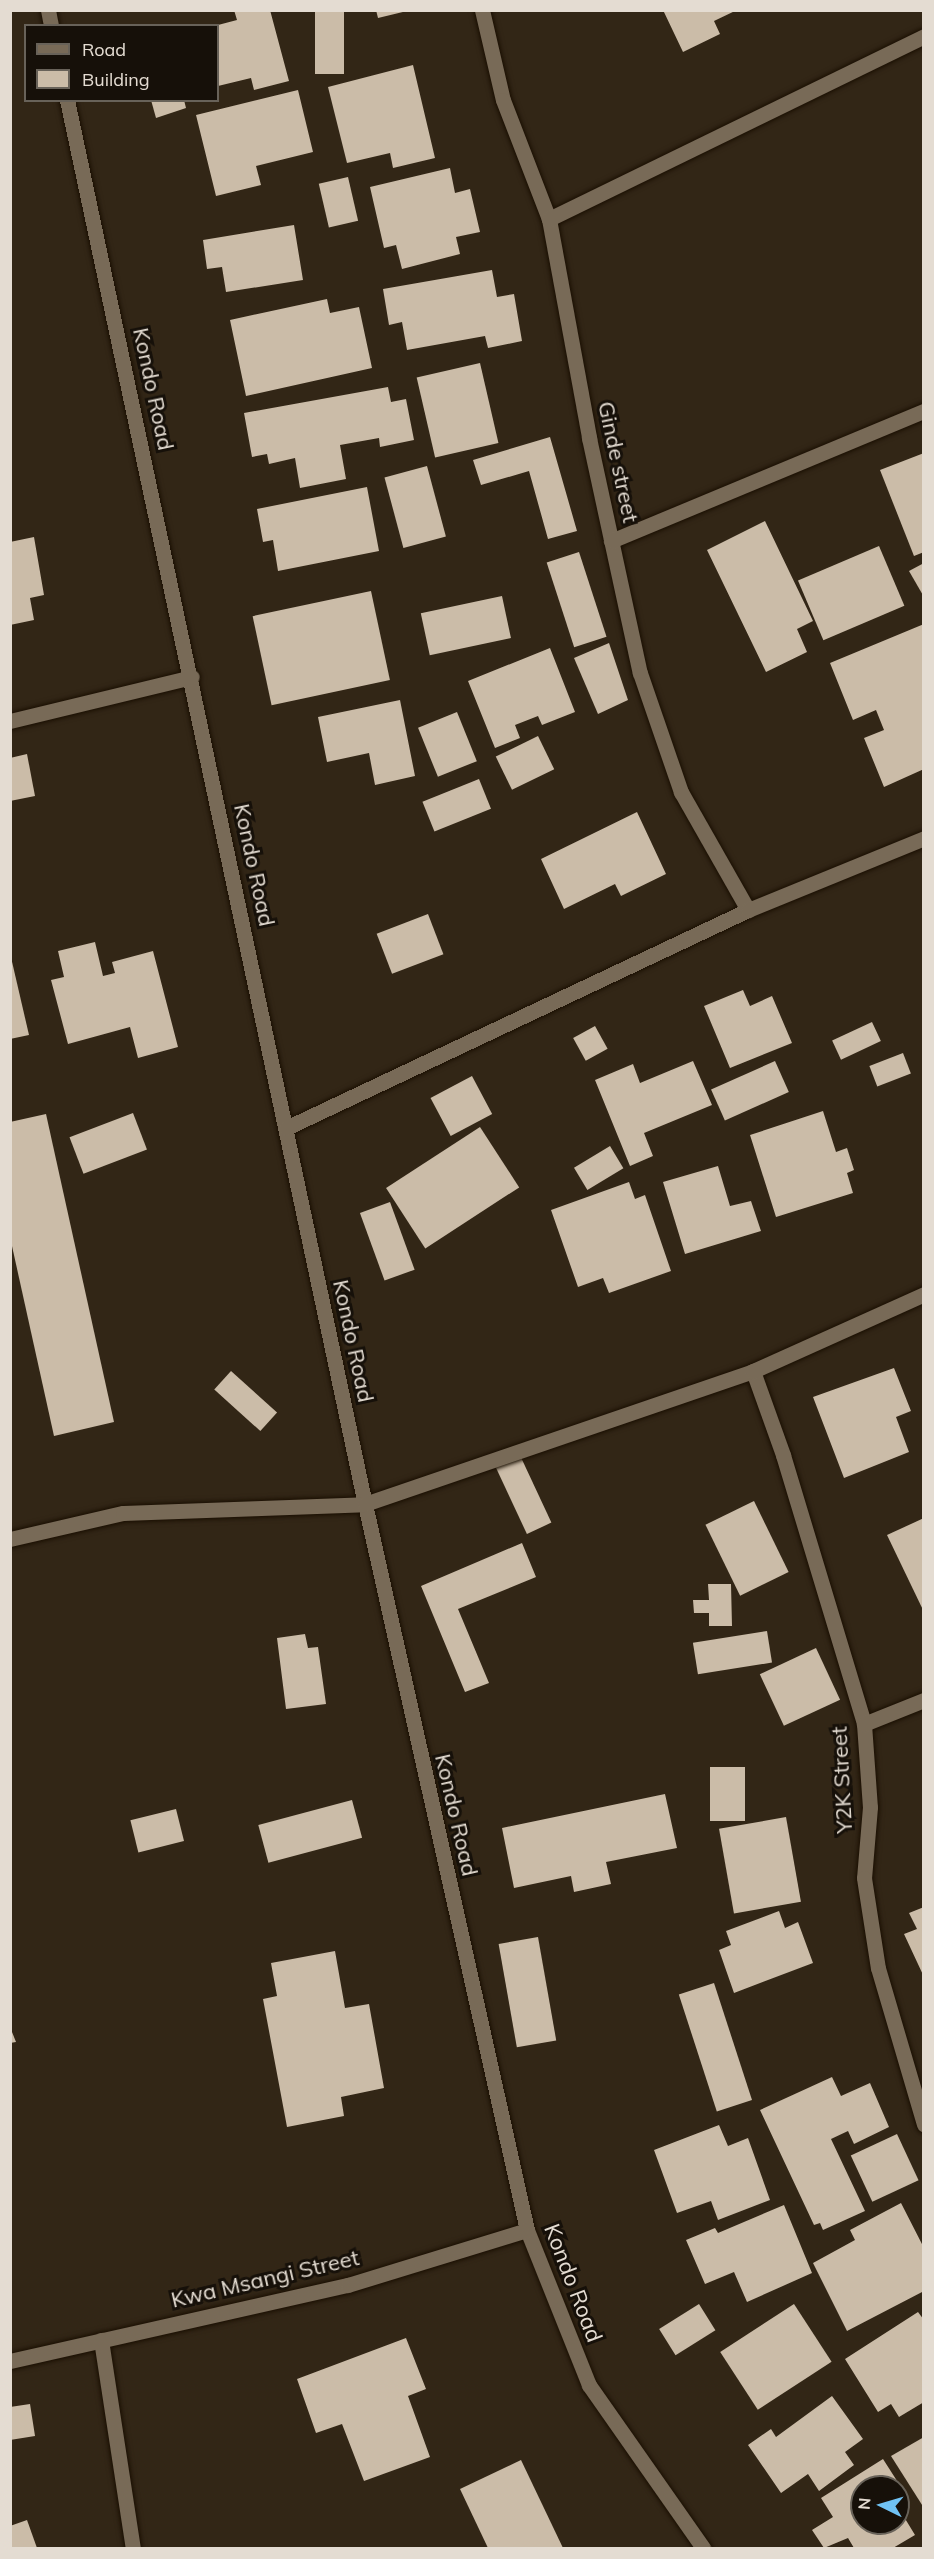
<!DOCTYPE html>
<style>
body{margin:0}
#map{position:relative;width:934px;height:2559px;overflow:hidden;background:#322616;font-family:Mulish,sans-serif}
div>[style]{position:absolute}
.building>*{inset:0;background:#cbbca8;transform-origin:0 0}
.roads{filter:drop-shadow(0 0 2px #1a0f02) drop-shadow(0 0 2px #1a0f02)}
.minor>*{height:15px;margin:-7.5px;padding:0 7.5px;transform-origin:7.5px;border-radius:7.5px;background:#786a57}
span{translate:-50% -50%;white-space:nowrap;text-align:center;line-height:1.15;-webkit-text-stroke:6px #161009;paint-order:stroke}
.street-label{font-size:22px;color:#e4dcd2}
.frame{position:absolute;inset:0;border:12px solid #e4dcd2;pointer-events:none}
.legend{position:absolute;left:24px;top:24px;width:195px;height:78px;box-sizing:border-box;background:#161009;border:2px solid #686259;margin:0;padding:8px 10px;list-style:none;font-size:18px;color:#e4dcd2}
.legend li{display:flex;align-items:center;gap:12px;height:30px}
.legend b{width:30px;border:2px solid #686259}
.north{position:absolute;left:850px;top:2475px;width:60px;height:60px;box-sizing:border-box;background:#161009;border:2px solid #686259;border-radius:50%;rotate:275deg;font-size:16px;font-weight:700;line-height:24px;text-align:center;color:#e4dcd2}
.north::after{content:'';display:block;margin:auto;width:21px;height:27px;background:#70c2f4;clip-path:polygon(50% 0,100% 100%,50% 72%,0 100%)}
</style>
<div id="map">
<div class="building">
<div style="clip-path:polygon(234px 10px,270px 10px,289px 81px,254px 90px,251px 78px,218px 86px,218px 25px,237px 20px)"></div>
<div style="left:315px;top:10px;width:29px;height:64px"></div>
<div style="clip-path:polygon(376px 10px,407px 10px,407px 11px,378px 18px)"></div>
<div style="clip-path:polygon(663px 10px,737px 10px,714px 21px,720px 34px,683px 52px)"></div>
<div style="clip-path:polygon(413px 65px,435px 158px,393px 168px,390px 153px,347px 163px,328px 87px)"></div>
<div style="clip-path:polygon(298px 90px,313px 152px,256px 166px,261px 185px,216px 196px,196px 115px)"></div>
<div style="clip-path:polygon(151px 100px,184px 100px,186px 108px,156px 118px)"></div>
<div style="clip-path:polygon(450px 168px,455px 193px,470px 189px,480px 232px,456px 237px,460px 254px,402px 269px,396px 245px,384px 248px,370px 187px)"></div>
<div style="left:348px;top:177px;width:45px;height:30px;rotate:77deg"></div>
<div style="clip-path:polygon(294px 225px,303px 280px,226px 292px,222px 267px,207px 269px,203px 240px)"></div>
<div style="clip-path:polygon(492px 270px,497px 297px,514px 294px,522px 341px,488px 348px,485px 336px,407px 350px,402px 322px,389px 325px,383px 289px)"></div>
<div style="clip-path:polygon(327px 299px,330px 313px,359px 307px,372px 368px,246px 396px,230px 320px)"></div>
<div style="left:480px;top:363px;width:82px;height:65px;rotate:77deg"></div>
<div style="clip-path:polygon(388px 387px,391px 402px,406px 399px,414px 440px,380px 447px,379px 438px,340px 445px,346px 479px,300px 488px,295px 458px,269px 464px,267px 454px,252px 457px,244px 413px)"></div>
<div style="clip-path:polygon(550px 437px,577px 531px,548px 539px,529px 471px,481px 485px,473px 460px)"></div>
<div style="clip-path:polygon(924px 453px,924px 552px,914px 556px,880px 470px)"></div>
<div style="left:427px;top:466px;width:73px;height:44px;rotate:75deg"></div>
<div style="clip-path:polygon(367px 487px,379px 551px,278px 571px,273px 540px,263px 542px,257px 509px)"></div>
<div style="clip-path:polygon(765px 521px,813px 621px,797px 629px,807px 652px,766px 672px,707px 550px)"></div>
<div style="clip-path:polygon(34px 537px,44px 595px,30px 598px,34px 620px,10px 625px,10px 542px)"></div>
<div style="left:879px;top:546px;width:65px;height:88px;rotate:67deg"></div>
<div style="left:579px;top:552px;width:89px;height:34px;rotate:72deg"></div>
<div style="clip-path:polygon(924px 563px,924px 597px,909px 571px)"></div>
<div style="left:371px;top:591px;width:91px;height:121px;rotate:78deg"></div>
<div style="left:502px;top:596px;width:43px;height:83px;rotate:78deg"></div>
<div style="clip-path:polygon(924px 624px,924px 769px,884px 787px,864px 738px,884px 730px,876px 710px,853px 720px,830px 663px)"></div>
<div style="clip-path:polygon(609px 643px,628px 700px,598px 714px,574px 658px)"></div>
<div style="clip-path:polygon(550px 648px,575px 712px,542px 725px,538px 716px,515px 725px,520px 738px,495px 748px,468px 681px)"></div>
<div style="clip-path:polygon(400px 700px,415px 776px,375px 785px,369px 753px,327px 762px,318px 717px)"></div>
<div style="left:457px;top:712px;width:53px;height:42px;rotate:68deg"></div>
<div style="left:538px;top:736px;width:37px;height:47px;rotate:64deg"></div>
<div style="clip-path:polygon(27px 754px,35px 796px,10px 801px,10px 758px)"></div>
<div style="left:479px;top:779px;width:32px;height:61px;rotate:68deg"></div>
<div style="clip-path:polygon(637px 812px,666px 874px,621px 896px,615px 884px,564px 909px,541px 859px)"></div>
<div style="left:428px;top:914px;width:43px;height:55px;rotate:69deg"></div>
<div style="clip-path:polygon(95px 942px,103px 976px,115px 973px,112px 962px,153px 951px,178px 1047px,138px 1058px,130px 1027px,68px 1044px,51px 980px,64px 977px,58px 951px)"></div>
<div style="clip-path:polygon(10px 953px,29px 1035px,10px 1039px)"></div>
<div style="clip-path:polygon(743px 990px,750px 1006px,772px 996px,792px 1043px,730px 1068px,704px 1006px)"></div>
<div style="left:872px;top:1022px;width:21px;height:44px;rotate:65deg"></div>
<div style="left:595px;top:1026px;width:26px;height:25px;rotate:61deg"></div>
<div style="left:903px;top:1053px;width:22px;height:36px;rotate:69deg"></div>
<div style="clip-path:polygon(693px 1061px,712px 1105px,644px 1133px,653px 1156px,630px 1166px,595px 1080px,633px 1064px,640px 1083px)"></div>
<div style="left:775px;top:1061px;width:34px;height:70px;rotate:66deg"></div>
<div style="left:472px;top:1076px;width:43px;height:47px;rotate:62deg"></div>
<div style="clip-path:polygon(823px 1111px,836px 1152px,847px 1148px,854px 1170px,847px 1173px,853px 1193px,776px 1217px,750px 1135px)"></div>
<div style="left:133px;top:1113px;width:39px;height:68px;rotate:69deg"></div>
<div style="clip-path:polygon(46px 1114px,114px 1422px,54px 1436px,10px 1237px,10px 1122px)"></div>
<div style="left:480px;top:1127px;width:72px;height:112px;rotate:57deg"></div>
<div style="left:610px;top:1146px;width:26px;height:42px;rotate:59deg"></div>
<div style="clip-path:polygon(718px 1166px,730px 1206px,751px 1201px,761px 1231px,685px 1254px,663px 1182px)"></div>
<div style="clip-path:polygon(629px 1182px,635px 1199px,645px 1195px,671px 1271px,609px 1293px,603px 1278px,578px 1287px,551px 1210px)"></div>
<div style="left:390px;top:1202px;width:72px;height:32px;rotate:70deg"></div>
<div style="clip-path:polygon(894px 1368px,911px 1411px,896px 1417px,909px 1452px,844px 1478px,813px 1397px)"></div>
<div style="left:231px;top:1371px;width:62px;height:25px;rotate:42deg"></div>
<div style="left:518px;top:1451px;width:79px;height:27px;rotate:65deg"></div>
<div style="left:754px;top:1501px;width:79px;height:54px;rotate:64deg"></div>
<div style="clip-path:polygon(924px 1518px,924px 1612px,887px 1535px)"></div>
<div style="clip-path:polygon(522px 1543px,536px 1577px,458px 1609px,489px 1683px,465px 1692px,421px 1586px)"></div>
<div style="clip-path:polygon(708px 1584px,731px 1584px,732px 1626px,709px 1626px,709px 1613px,694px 1613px,693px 1600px,709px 1600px)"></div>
<div style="left:767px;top:1631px;width:32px;height:75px;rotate:81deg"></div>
<div style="clip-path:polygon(305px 1634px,308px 1648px,318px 1647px,326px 1704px,286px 1709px,277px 1638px)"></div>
<div style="left:816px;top:1648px;width:57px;height:62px;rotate:65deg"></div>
<div style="left:710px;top:1767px;width:35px;height:54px"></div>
<div style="clip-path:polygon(665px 1794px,677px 1848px,606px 1862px,611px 1884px,574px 1892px,571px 1876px,514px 1888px,502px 1828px)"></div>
<div style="left:352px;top:1800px;width:39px;height:97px;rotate:75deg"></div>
<div style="left:176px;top:1809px;width:33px;height:47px;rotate:76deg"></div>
<div style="left:786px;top:1817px;width:86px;height:68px;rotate:80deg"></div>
<div style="clip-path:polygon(924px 1907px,924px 1977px,904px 1934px,917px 1929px,909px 1913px)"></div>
<div style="clip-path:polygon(779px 1911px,785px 1928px,798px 1922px,813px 1963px,734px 1993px,719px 1950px,731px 1945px,726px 1931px)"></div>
<div style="left:538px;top:1937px;width:105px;height:40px;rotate:80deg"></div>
<div style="clip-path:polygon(335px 1951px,345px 2008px,369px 2004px,384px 2088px,341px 2097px,344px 2116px,287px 2127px,263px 1999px,277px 1996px,271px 1963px)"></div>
<div style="left:714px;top:1983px;width:123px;height:37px;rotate:72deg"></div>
<div style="clip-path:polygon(10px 2027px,16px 2042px,10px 2043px)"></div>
<div style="clip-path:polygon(832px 2077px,841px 2096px,870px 2083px,889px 2127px,854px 2144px,848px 2131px,831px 2139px,865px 2211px,823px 2230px,820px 2223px,814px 2225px,760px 2110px)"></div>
<div style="clip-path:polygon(719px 2125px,728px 2146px,748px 2138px,770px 2200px,718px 2220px,711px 2201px,677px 2213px,654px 2150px)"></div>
<div style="left:897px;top:2134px;width:51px;height:51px;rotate:65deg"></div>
<div style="clip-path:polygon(901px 2203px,924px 2248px,924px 2291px,847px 2331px,813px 2263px,855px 2240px,850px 2230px)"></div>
<div style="clip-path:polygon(784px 2205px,812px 2273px,747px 2302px,734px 2272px,705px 2284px,686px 2240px,715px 2228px,718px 2233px)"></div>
<div style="left:699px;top:2304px;width:31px;height:47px;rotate:58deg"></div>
<div style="left:794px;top:2304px;width:69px;height:88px;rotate:57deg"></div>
<div style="clip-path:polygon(918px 2312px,924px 2320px,924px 2402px,899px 2417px,891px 2404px,878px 2412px,845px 2359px)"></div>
<div style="clip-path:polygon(406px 2338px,426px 2389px,408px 2396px,430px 2457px,364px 2481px,342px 2424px,316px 2433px,297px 2379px)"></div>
<div style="clip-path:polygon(832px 2396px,863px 2439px,845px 2452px,854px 2465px,819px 2491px,808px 2474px,781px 2493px,748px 2445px,771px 2429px,776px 2437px)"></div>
<div style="clip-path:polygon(30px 2404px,35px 2436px,10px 2440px,10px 2407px)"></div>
<div style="clip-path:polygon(924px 2437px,924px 2508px,891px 2456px)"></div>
<div style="clip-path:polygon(883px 2459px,908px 2498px,898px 2504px,898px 2487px,862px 2487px,862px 2523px,898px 2523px,898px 2507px,915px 2535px,893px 2548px,854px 2548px,848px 2538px,824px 2548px,812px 2530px,833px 2517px,821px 2498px)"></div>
<div style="clip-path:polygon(521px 2460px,563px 2548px,488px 2548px,460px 2489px)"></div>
<div style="clip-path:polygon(27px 2520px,37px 2548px,10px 2548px,10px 2526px)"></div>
</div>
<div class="roads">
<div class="minor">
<div style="left:48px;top:10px;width:16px;rotate:79deg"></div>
<div style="left:482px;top:10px;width:92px;rotate:76.9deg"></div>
<div style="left:503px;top:100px;width:128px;rotate:68.9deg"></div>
<div style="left:549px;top:219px;width:223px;rotate:79.6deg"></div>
<div style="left:589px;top:438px;width:240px;rotate:77.8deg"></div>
<div style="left:640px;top:673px;width:126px;rotate:71deg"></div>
<div style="left:681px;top:792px;width:136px;rotate:60.4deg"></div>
<div style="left:67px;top:100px;width:1435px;rotate:78.02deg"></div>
<div style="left:365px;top:1504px;width:744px;rotate:77.42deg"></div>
<div style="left:527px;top:2230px;width:167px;rotate:68.2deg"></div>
<div style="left:589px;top:2385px;width:199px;rotate:55deg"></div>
<div style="left:549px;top:219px;width:417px;rotate:-26deg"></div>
<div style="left:611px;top:541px;width:339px;rotate:-22.6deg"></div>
<div style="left:10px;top:721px;width:187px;rotate:-13.6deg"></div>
<div style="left:286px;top:1128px;width:511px;rotate:-25.26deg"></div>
<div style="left:748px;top:910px;width:190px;rotate:-22.2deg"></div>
<div style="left:753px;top:1371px;width:89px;rotate:70.3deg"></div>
<div style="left:783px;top:1455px;width:281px;rotate:73.2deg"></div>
<div style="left:864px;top:1724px;width:83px;rotate:85.9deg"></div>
<div style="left:870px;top:1807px;width:71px;rotate:94.8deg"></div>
<div style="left:864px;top:1878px;width:91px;rotate:81.2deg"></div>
<div style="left:878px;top:1968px;width:163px;rotate:73.6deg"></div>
<div style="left:10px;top:1539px;width:116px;rotate:-13deg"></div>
<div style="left:123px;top:1513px;width:242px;rotate:-2.1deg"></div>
<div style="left:365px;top:1504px;width:410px;rotate:-18.9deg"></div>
<div style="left:753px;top:1371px;width:188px;rotate:-24.2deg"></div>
<div style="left:864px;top:1724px;width:65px;rotate:-21.8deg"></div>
<div style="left:101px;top:2340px;width:210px;rotate:81.3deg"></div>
<div style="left:10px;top:2361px;width:346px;rotate:-12.7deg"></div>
<div style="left:348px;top:2285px;width:187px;rotate:-17.1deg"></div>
</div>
</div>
<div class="street-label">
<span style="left:153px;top:389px;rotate:78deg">Kondo Road</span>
<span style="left:618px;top:462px;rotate:78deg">Ginde street</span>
<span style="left:254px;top:865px;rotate:78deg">Kondo Road</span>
<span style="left:353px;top:1341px;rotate:78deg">Kondo Road</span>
<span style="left:842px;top:1780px;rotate:-93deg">Y2K Street</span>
<span style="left:456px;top:1815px;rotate:77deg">Kondo Road</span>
<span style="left:265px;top:2279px;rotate:-13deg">Kwa Msangi Street</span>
<span style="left:573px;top:2283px;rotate:69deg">Kondo Road</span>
</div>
<div class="frame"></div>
<ul class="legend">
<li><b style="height:8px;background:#786a57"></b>Road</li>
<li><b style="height:16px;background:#cbbca8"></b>Building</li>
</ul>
<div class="north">N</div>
</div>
